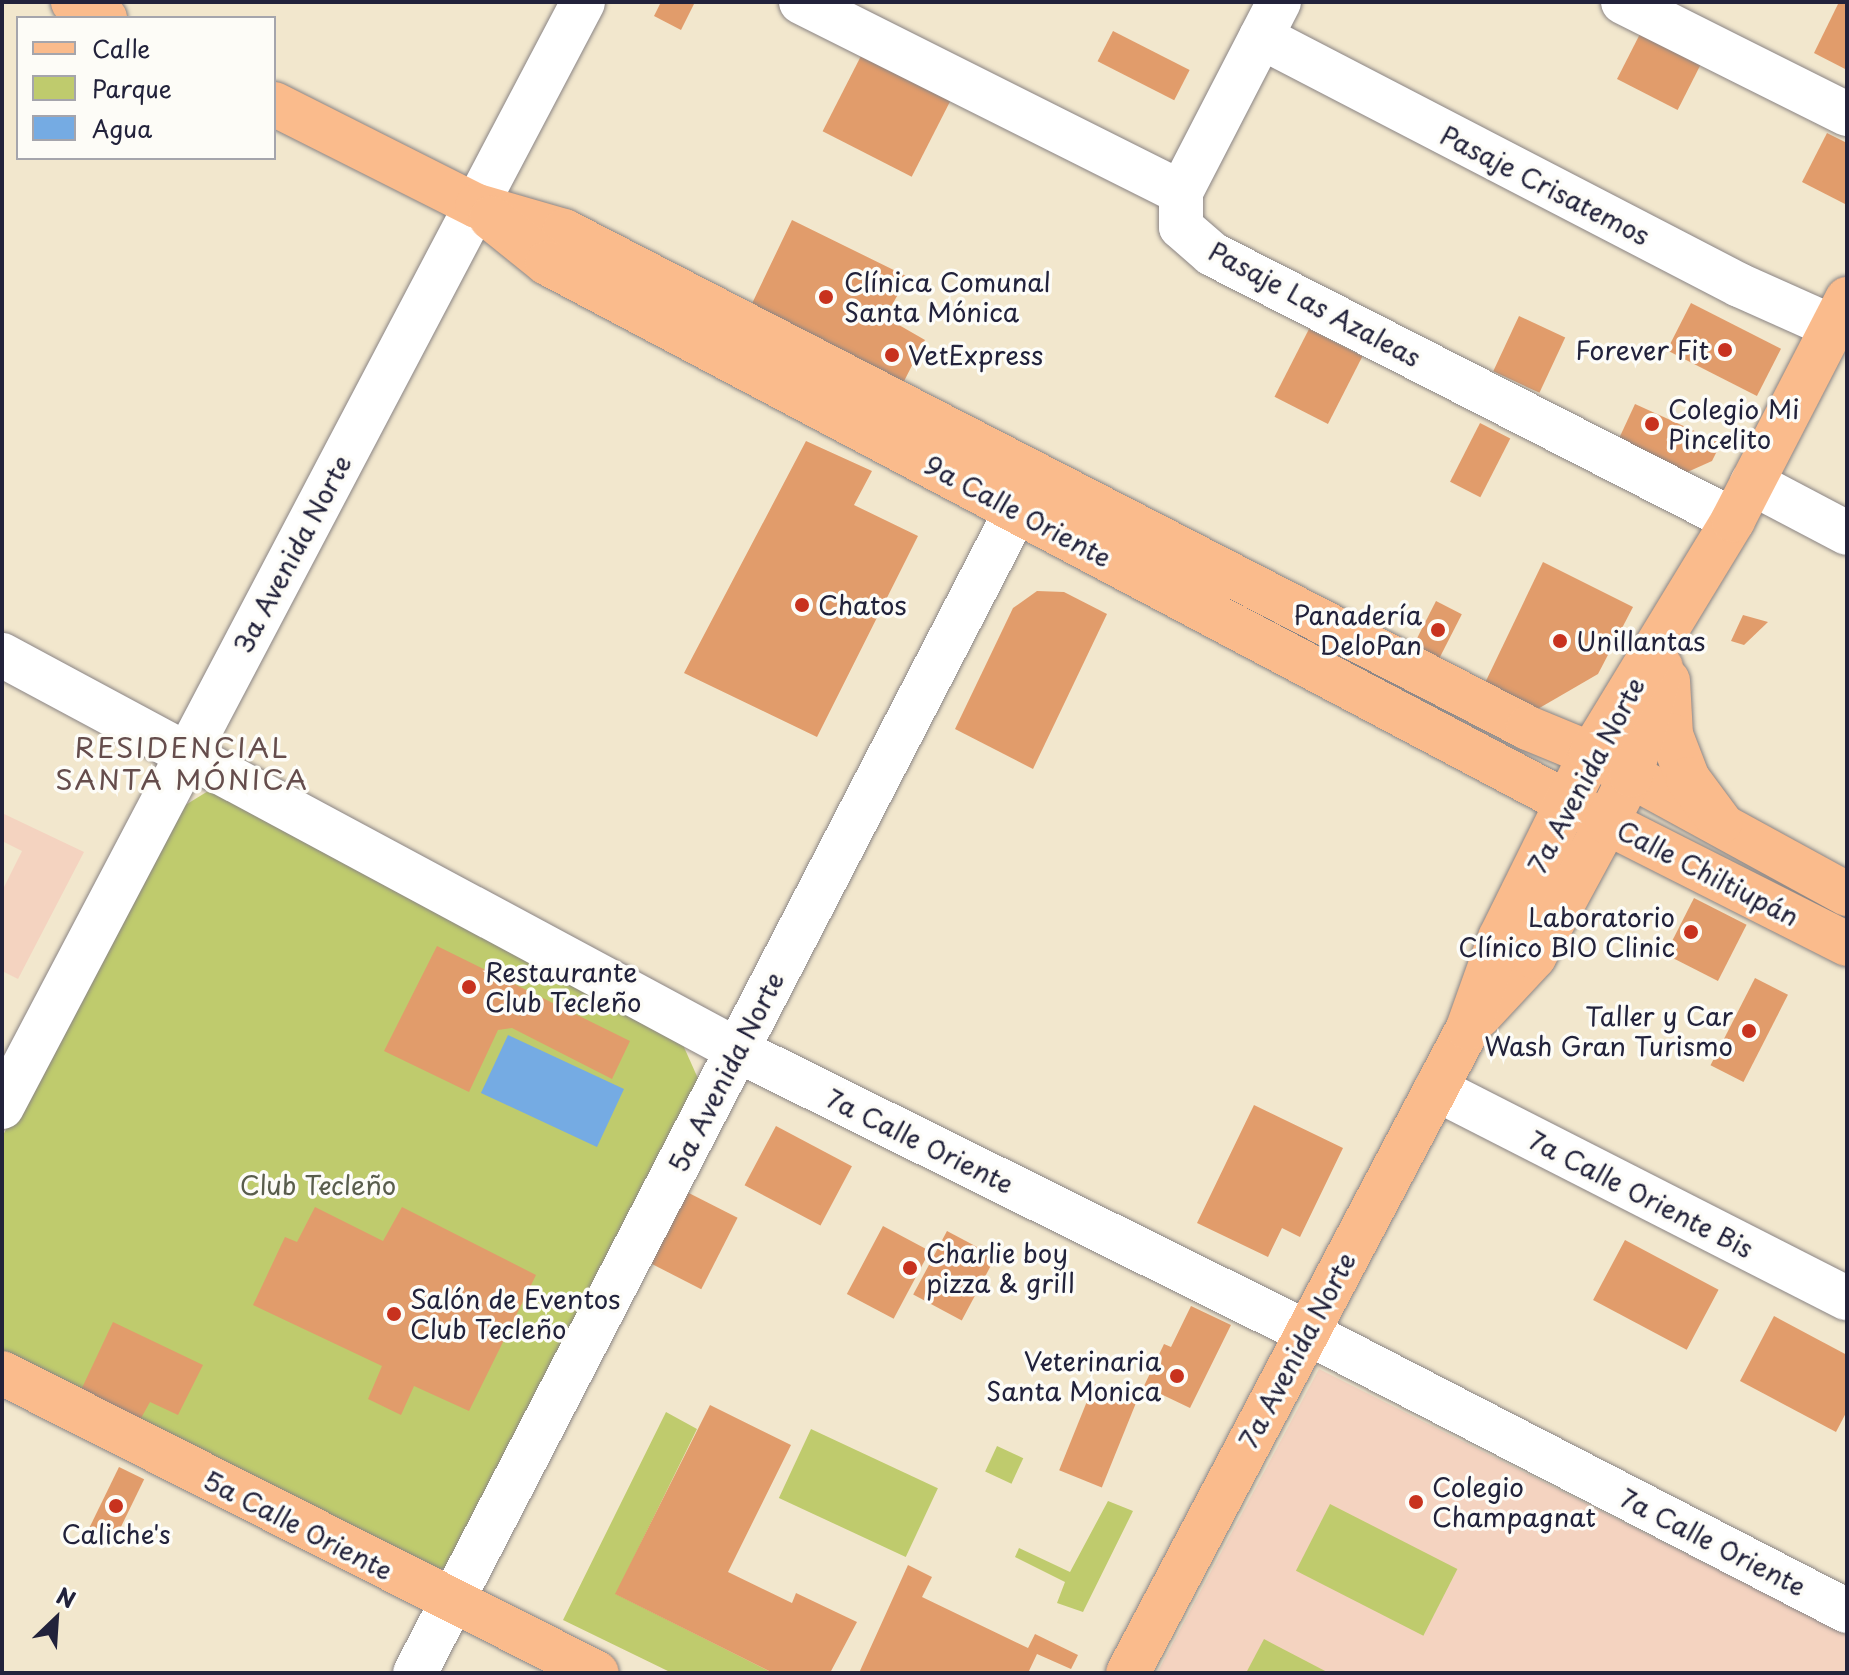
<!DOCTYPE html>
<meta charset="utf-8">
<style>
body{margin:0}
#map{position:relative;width:1849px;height:1675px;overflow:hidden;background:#f2e7cd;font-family:"Playpen Sans",sans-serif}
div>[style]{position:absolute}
.built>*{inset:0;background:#f4d3c0}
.green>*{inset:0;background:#bfcb6d;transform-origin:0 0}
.water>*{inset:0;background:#75abe3;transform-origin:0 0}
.building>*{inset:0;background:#e19c6b;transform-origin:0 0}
.roads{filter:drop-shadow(0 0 2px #8a8484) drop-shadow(0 0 2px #8a8484)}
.minor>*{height:44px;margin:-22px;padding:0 22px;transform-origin:22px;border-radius:22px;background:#fff}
.major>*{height:44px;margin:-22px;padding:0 22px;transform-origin:22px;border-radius:22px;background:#fabb8c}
.dots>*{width:22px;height:22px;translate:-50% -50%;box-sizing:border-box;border:4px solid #fdfcf7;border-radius:50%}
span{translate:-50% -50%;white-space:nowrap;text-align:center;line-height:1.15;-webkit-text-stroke:7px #fdfcf7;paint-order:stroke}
.street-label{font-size:26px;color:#22223b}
.poi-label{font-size:26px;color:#22223b}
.left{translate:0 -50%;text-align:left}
.right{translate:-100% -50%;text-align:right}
.park-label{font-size:26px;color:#595d4c}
.neighbourhood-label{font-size:28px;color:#654d4c;letter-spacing:2px}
.frame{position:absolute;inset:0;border:4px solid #22223b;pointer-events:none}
.legend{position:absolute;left:16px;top:16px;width:260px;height:144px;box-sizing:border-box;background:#fdfcf7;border:2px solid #a5a5ac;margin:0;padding:10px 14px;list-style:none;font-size:24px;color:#22223b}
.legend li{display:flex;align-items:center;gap:16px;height:40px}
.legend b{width:40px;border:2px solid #a5a5ac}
.north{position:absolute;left:16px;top:1579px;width:80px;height:80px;-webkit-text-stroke:6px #fdfcf7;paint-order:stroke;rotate:25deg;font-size:22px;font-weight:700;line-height:32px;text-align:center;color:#22223b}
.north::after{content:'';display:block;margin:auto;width:28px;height:36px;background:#22223b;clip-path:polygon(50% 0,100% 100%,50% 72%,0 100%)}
</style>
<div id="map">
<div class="built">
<div style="clip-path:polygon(2px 813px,84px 852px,18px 979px,2px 971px,2px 891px,22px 851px,2px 841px)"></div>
<div style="clip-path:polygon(1319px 1369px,1847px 1635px,1847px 1673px,1157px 1673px)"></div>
</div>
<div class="green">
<div style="clip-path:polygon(218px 785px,675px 1027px,704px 1092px,461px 1563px,421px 1575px,2px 1366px,2px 1137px,174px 812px)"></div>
<div style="clip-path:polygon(666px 1412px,697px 1429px,616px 1594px,773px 1673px,672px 1673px,563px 1620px)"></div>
<div style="left:811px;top:1429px;width:140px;height:76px;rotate:25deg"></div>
<div style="left:997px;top:1446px;width:29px;height:28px;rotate:25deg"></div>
<div style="clip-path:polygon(1108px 1501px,1133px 1511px,1083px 1612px,1057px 1603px,1065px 1582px,1015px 1557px,1019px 1548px,1070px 1572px)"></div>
<div style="left:1330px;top:1504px;width:143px;height:75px;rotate:27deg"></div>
<div style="clip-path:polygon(1264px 1639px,1329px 1673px,1246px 1673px)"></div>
</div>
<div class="water">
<div style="left:508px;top:1035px;width:128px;height:64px;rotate:25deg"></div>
</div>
<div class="building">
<div style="clip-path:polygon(661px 2px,695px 2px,681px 30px,654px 16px)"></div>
<div style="clip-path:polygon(1839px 2px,1847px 2px,1847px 70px,1814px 53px)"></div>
<div style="left:1642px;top:30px;width:68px;height:55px;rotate:27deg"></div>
<div style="left:1113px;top:31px;width:86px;height:34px;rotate:27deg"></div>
<div style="left:863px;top:52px;width:100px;height:89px;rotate:27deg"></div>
<div style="clip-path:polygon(1827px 133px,1847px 143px,1845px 204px,1802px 182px)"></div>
<div style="clip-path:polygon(792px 220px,908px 277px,885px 317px,925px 340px,899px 391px,746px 316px)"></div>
<div style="left:1691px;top:303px;width:101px;height:53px;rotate:27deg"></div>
<div style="left:1519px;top:316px;width:51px;height:61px;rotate:25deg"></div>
<div style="left:1309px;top:329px;width:60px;height:76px;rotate:27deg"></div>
<div style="clip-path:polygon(1635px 404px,1721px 443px,1712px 461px,1683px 474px,1616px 445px)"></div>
<div style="left:1480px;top:423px;width:34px;height:66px;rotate:27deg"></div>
<div style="clip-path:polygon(806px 441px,872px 471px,854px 505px,918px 536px,817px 737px,684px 673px)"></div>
<div style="clip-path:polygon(1543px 562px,1633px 607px,1598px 674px,1536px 710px,1484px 685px)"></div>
<div style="clip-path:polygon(1037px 591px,1064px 592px,1107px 614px,1033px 769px,955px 729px,1013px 608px)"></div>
<div style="left:1436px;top:601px;width:29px;height:51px;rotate:27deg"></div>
<div style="clip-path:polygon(1743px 615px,1768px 622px,1744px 645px,1731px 641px)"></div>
<div style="left:1694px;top:898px;width:59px;height:63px;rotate:27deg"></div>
<div style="clip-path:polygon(437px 946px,630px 1041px,612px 1079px,512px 1028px,498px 1030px,469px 1092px,384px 1051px)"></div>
<div style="left:1755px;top:978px;width:37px;height:98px;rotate:27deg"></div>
<div style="clip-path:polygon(1254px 1105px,1343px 1148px,1300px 1237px,1282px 1228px,1268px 1257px,1197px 1223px)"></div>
<div style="left:776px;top:1126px;width:86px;height:67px;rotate:28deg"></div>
<div style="left:677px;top:1187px;width:68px;height:80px;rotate:27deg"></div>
<div style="clip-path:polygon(315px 1207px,383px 1241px,402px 1207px,536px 1275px,469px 1411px,414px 1386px,401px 1415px,368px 1399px,382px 1366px,253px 1305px,285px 1237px,297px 1242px)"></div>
<div style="left:883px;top:1226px;width:53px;height:77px;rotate:28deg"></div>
<div style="left:947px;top:1231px;width:55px;height:72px;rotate:28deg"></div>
<div style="left:1625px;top:1240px;width:106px;height:68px;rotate:28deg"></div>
<div style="clip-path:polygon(1191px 1306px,1231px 1325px,1190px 1408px,1144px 1386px,1164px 1344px,1171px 1347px)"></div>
<div style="clip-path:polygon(1774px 1316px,1847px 1355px,1847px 1411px,1836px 1432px,1740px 1381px)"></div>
<div style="clip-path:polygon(113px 1322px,203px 1365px,178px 1415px,150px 1402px,140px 1420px,81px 1390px)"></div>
<div style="left:1094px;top:1384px;width:46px;height:93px;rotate:22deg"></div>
<div style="clip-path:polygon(710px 1405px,791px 1445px,728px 1572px,792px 1603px,796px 1593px,857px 1622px,830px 1673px,773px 1673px,615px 1594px)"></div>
<div style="left:119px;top:1467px;width:28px;height:73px;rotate:26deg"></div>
<div style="clip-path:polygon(908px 1565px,932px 1577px,922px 1597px,1028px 1648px,1035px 1634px,1078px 1655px,1071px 1669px,1037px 1654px,1028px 1673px,859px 1673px)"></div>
</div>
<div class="roads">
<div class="minor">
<div style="left:801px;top:2px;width:425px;rotate:26.6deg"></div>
<div style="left:1279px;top:2px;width:214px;rotate:117.3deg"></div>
<div style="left:1181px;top:192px;width:35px;rotate:90deg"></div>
<div style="left:1181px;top:227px;width:41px;rotate:41.1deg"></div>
<div style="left:1212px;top:254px;width:585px;rotate:27.05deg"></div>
<div style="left:1623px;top:2px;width:250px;rotate:26.6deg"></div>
<div style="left:1261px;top:37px;width:539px;rotate:27.42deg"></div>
<div style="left:1739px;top:285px;width:103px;rotate:24.1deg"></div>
<div style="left:1752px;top:483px;width:107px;rotate:27.8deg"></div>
<div style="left:2px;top:655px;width:834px;rotate:28.25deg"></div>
<div style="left:737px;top:1050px;width:635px;rotate:26.36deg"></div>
<div style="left:1306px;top:1332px;width:609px;rotate:27.28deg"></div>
<div style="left:1436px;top:1089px;width:461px;rotate:27deg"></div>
<div style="left:2px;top:1107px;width:1248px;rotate:-62.26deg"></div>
<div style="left:415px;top:1673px;width:1345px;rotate:-62.65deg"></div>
</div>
<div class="major">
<div style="left:73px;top:2px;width:36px;rotate:27deg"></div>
<div style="left:274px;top:104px;width:227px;rotate:26.7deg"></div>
<div style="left:477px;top:206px;width:91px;rotate:16deg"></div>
<div style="left:564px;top:231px;width:1085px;rotate:27.27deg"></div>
<div style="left:1528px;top:728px;width:68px;rotate:22.4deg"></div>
<div style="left:1591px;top:754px;width:292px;rotate:28.7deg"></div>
<div style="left:491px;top:218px;width:72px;rotate:38.8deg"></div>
<div style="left:547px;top:263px;width:1155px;rotate:27.87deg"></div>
<div style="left:1568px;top:803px;width:313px;rotate:26.8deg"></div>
<div style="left:1668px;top:681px;width:54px;rotate:86.8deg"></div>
<div style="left:1671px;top:735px;width:47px;rotate:68.9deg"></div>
<div style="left:1688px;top:779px;width:54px;rotate:53.3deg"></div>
<div style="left:1479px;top:1016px;width:81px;rotate:-47deg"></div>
<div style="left:1534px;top:957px;width:153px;rotate:-61.6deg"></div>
<div style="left:1607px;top:822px;width:53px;rotate:-62.9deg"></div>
<div style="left:1631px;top:775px;width:112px;rotate:-74.5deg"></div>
<div style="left:2px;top:1373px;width:666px;rotate:26.76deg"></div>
<div style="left:1128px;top:1673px;width:729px;rotate:-62.2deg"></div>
<div style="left:1468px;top:1028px;width:96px;rotate:-70.4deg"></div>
<div style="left:1500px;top:938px;width:205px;rotate:-63.7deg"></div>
<div style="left:1591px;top:754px;width:274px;rotate:-58.7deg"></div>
<div style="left:1733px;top:520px;width:249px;rotate:-62.7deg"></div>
</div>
</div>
<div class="dots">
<div style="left:826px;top:297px;background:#c8321e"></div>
<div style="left:1725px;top:350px;background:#c8321e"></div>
<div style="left:892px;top:355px;background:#c8321e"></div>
<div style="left:1652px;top:424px;background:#c8321e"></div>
<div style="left:802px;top:605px;background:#c8321e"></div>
<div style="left:1438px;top:630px;background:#c8321e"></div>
<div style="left:1560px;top:641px;background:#c8321e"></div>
<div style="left:1691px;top:932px;background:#c8321e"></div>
<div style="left:469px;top:987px;background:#c8321e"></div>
<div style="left:1749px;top:1031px;background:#c8321e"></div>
<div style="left:910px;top:1268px;background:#c8321e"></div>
<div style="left:394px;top:1314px;background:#c8321e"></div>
<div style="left:1177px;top:1376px;background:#c8321e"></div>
<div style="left:1416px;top:1502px;background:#c8321e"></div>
<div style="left:116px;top:1506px;background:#c8321e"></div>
</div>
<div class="street-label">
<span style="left:1545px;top:185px;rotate:27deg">Pasaje Crisatemos</span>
<span style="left:1315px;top:304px;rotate:28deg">Pasaje Las Azaleas</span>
<span style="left:1018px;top:511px;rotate:28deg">9a Calle Oriente</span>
<span style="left:292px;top:554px;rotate:-62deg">3a Avenida Norte</span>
<span style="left:1586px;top:775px;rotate:-62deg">7a Avenida Norte</span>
<span style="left:1708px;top:873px;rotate:27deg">Calle Chiltiupán</span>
<span style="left:726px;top:1072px;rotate:-63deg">5a Avenida Norte</span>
<span style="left:920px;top:1141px;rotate:26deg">7a Calle Oriente</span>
<span style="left:1641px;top:1194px;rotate:27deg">7a Calle Oriente Bis</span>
<span style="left:1297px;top:1350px;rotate:-62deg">7a Avenida Norte</span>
<span style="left:298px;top:1525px;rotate:27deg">5a Calle Oriente</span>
<span style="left:1713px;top:1542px;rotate:27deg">7a Calle Oriente</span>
</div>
<div class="poi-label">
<span class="left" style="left:844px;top:297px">Clínica Comunal<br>Santa Mónica</span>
<span class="right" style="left:1709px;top:350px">Forever Fit</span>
<span class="left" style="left:908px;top:355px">VetExpress</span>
<span class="left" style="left:1668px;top:424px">Colegio Mi<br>Pincelito</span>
<span class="left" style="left:818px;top:605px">Chatos</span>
<span class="right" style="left:1422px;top:630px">Panadería<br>DeloPan</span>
<span class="left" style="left:1576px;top:641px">Unillantas</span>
<span class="right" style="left:1675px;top:932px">Laboratorio<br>Clínico BIO Clinic</span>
<span class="left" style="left:485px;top:987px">Restaurante<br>Club Tecleño</span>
<span class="right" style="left:1733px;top:1031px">Taller y Car<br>Wash Gran Turismo</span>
<span class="left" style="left:926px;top:1268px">Charlie boy<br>pizza &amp; grill</span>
<span class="left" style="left:410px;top:1314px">Salón de Eventos<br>Club Tecleño</span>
<span class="right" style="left:1161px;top:1376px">Veterinaria<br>Santa Monica</span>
<span class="left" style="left:1432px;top:1502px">Colegio<br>Champagnat</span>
<span style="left:116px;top:1534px">Caliche's</span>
</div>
<div class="park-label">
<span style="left:318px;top:1185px">Club Tecleño</span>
</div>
<div class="neighbourhood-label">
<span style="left:182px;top:763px">RESIDENCIAL<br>SANTA MÓNICA</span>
</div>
<div class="frame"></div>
<ul class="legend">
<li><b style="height:10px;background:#fabb8c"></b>Calle</li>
<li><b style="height:22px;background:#bfcb6d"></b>Parque</li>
<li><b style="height:22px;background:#75abe3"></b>Agua</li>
</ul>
<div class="north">N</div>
</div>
